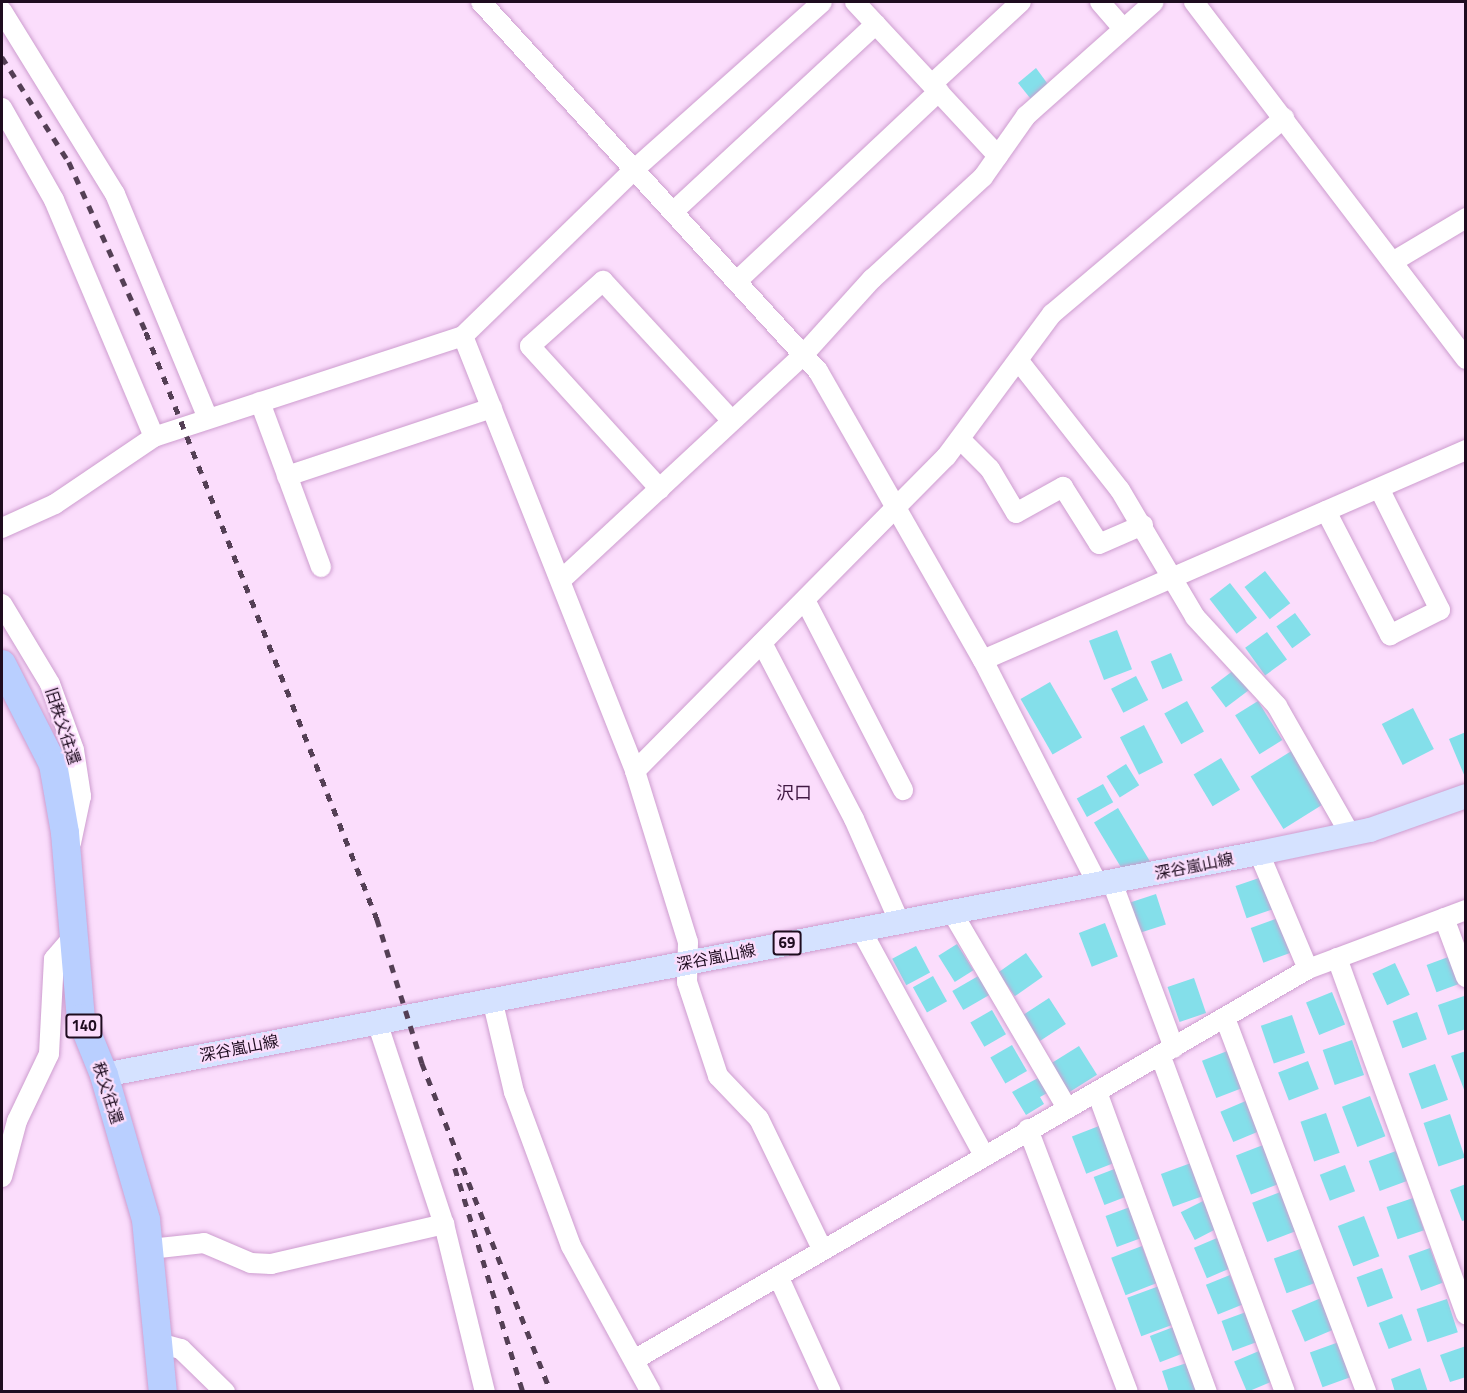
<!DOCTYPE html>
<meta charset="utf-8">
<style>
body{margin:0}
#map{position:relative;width:1467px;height:1393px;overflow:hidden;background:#fbddfc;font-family:"Titillium Web","Noto Sans JP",sans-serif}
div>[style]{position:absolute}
.building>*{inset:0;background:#84dfea;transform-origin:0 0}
.roads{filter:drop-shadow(0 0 2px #cd9dcf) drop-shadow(0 0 2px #cd9dcf)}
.minor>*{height:20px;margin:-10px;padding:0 10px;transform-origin:10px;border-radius:10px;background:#fff}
.major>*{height:24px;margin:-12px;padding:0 12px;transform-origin:12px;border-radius:12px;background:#d5e2ff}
.highway>*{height:28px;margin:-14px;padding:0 14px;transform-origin:14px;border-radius:14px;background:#b9cfff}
.rail>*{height:4.5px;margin-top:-2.25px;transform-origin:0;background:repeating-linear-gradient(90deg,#543f55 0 8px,transparent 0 16px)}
span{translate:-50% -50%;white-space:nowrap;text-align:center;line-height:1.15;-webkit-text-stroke:4.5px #fbddfc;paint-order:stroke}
.shield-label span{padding:2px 4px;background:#fbddfc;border:2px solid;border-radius:4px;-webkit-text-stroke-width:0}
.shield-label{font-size:15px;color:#1e0c1f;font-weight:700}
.street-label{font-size:16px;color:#1e0c1f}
.neighbourhood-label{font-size:18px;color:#411943}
.frame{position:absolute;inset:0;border:3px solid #1e0c1f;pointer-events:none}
</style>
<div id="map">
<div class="building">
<div style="clip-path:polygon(1036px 68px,1050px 87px,1034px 103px,1018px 83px)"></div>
<div style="left:1265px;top:571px;width:41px;height:26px;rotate:52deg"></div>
<div style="left:1230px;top:583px;width:44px;height:26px;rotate:52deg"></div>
<div style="left:1295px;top:613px;width:27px;height:23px;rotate:54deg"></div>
<div style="left:1117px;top:630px;width:42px;height:30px;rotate:69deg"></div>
<div style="left:1267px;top:632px;width:34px;height:27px;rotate:54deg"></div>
<div style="left:1171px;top:653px;width:30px;height:22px;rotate:67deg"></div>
<div style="left:1234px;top:670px;width:25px;height:29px;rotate:53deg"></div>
<div style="left:1136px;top:676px;width:27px;height:28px;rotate:63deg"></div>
<div style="left:1050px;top:682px;width:64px;height:34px;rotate:60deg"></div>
<div style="left:1187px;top:701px;width:35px;height:26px;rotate:61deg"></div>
<div style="left:1258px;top:701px;width:46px;height:27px;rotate:58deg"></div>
<div style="left:1413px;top:708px;width:46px;height:35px;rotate:63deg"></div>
<div style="left:1144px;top:725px;width:42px;height:27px;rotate:63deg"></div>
<div style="clip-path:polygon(1466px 732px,1466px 777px,1465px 777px,1449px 739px)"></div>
<div style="left:1293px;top:750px;width:62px;height:50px;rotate:58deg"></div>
<div style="left:1221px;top:758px;width:37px;height:32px;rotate:59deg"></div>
<div style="left:1126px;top:764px;width:25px;height:23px;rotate:58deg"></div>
<div style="left:1103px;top:784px;width:21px;height:30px;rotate:61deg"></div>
<div style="left:1118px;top:808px;width:62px;height:28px;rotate:59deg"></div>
<div style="left:1262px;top:877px;width:34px;height:28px;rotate:71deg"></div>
<div style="left:1156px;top:894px;width:32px;height:28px;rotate:72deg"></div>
<div style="left:1278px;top:918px;width:37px;height:29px;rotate:70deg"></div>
<div style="left:1105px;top:923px;width:36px;height:28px;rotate:69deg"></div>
<div style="left:957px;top:944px;width:31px;height:22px;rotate:58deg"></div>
<div style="left:916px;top:946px;width:30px;height:27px;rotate:62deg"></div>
<div style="left:1026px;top:953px;width:29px;height:34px;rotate:55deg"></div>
<div style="left:1451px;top:956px;width:29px;height:26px;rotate:70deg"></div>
<div style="left:1395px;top:963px;width:35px;height:25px;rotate:65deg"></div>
<div style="left:980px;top:975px;width:22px;height:32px;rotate:60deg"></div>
<div style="left:933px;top:976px;width:29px;height:23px;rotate:61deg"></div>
<div style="left:1194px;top:978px;width:37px;height:28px;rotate:71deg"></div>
<div style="left:1332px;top:992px;width:35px;height:28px;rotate:68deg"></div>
<div style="clip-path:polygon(1464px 996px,1466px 1029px,1448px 1035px,1438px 1005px)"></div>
<div style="left:1049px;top:998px;width:31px;height:31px;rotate:57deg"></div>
<div style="left:992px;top:1010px;width:28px;height:25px;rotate:60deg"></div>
<div style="left:1417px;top:1012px;width:29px;height:26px;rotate:70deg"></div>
<div style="left:1292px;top:1015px;width:40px;height:33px;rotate:71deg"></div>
<div style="left:1352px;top:1040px;width:37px;height:31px;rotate:71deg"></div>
<div style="left:1012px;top:1045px;width:30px;height:25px;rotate:60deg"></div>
<div style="left:1079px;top:1046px;width:34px;height:36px;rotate:58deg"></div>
<div style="left:1230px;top:1050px;width:40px;height:30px;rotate:69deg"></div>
<div style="clip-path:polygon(1466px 1051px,1466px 1092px,1465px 1092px,1451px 1056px)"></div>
<div style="left:1308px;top:1061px;width:30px;height:32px;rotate:69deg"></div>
<div style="left:1435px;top:1064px;width:38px;height:28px;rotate:70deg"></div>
<div style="clip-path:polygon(1040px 1077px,1049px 1092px,1040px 1097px,1044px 1104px,1026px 1115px,1012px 1092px)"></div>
<div style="left:1370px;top:1096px;width:43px;height:30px;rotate:69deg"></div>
<div style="left:1248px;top:1100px;width:33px;height:30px;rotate:67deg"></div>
<div style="left:1326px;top:1113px;width:42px;height:27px;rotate:71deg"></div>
<div style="left:1450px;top:1114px;width:46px;height:28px;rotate:71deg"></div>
<div style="left:1099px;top:1126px;width:40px;height:29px;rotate:69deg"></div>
<div style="left:1263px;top:1145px;width:42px;height:29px;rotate:69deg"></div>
<div style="left:1396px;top:1151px;width:32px;height:29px;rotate:70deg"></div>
<div style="left:1191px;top:1163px;width:35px;height:32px;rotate:70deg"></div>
<div style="left:1345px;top:1165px;width:28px;height:27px;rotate:69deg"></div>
<div style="left:1117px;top:1168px;width:30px;height:25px;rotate:69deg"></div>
<div style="clip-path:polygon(1466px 1184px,1466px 1220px,1462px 1221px,1450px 1190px)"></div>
<div style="left:1283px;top:1191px;width:42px;height:33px;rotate:69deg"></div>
<div style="left:1413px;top:1198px;width:34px;height:28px;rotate:71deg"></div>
<div style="left:1203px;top:1201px;width:31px;height:25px;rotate:63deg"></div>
<div style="left:1130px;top:1207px;width:33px;height:26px;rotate:70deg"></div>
<div style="left:1364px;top:1216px;width:43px;height:28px;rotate:69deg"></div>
<div style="left:1217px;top:1238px;width:33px;height:25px;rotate:67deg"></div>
<div style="left:1142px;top:1246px;width:40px;height:33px;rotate:69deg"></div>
<div style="left:1303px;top:1248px;width:37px;height:31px;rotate:70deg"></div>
<div style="left:1430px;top:1248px;width:37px;height:23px;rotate:70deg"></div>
<div style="left:1382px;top:1268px;width:32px;height:27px;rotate:70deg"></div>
<div style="left:1230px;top:1275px;width:32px;height:26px;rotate:68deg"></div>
<div style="left:1162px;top:1285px;width:41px;height:37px;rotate:70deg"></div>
<div style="left:1321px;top:1298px;width:34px;height:32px;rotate:67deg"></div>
<div style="left:1447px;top:1299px;width:35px;height:32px;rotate:72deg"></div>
<div style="left:1246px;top:1312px;width:32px;height:26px;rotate:70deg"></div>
<div style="left:1402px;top:1314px;width:28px;height:25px;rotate:69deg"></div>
<div style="left:1176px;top:1326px;width:28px;height:28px;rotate:69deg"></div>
<div style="left:1339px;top:1342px;width:37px;height:31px;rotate:70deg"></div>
<div style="clip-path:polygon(1466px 1346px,1466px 1377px,1450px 1382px,1440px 1355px)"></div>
<div style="left:1259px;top:1351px;width:33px;height:27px;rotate:67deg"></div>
<div style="clip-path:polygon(1190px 1362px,1200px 1392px,1169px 1392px,1162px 1371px)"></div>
<div style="clip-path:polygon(1420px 1368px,1428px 1392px,1395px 1392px,1391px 1379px)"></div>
</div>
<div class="roads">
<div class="minor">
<div style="left:481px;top:2px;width:500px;rotate:47.6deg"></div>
<div style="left:818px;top:371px;width:333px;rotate:60.3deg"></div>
<div style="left:983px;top:660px;width:253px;rotate:62.9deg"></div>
<div style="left:855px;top:2px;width:210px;rotate:47.1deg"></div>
<div style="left:1100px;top:2px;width:35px;rotate:49deg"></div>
<div style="left:1194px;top:2px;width:449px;rotate:52.7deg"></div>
<div style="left:2px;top:11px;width:215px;rotate:58.3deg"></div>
<div style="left:115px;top:194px;width:243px;rotate:67.5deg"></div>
<div style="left:932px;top:84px;width:121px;rotate:-42.7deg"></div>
<div style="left:2px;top:108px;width:106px;rotate:60.5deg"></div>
<div style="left:54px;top:200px;width:257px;rotate:67.1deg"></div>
<div style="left:674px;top:211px;width:275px;rotate:-42.8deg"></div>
<div style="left:1394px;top:261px;width:84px;rotate:-30.8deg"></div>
<div style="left:737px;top:281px;width:277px;rotate:-43.2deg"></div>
<div style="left:463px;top:336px;width:468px;rotate:68.4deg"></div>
<div style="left:635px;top:771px;width:179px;rotate:72.8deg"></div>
<div style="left:688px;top:942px;width:40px;rotate:91.4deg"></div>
<div style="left:687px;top:982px;width:99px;rotate:71.7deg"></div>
<div style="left:718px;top:1076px;width:59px;rotate:46.4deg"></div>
<div style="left:759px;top:1119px;width:144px;rotate:64.1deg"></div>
<div style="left:1018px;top:360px;width:165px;rotate:51.9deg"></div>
<div style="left:1120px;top:490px;width:147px;rotate:59.4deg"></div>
<div style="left:1195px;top:617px;width:121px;rotate:47.3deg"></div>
<div style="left:1277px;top:706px;width:147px;rotate:60.3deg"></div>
<div style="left:260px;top:402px;width:176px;rotate:69.7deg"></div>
<div style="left:960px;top:439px;width:42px;rotate:45deg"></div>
<div style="left:990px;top:469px;width:51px;rotate:59.4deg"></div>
<div style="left:1016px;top:513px;width:54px;rotate:-29deg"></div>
<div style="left:1063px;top:487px;width:67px;rotate:57.7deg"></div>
<div style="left:1099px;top:544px;width:48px;rotate:-23.4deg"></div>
<div style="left:287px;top:476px;width:216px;rotate:-18.4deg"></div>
<div style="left:660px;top:489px;width:193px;rotate:-132.3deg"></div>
<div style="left:530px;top:346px;width:98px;rotate:-41.7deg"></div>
<div style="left:603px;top:281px;width:190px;rotate:47.3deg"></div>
<div style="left:1326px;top:511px;width:140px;rotate:62.7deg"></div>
<div style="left:1390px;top:635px;width:56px;rotate:-26.6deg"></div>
<div style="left:1440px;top:610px;width:136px;rotate:-116.6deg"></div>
<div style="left:2px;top:528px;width:58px;rotate:-24.4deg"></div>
<div style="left:55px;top:504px;width:120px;rotate:-34.1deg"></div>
<div style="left:154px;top:437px;width:325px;rotate:-18.1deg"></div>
<div style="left:463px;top:336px;width:241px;rotate:-44.2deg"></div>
<div style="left:636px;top:168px;width:249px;rotate:-41.7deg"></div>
<div style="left:561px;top:580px;width:330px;rotate:-42.9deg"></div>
<div style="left:803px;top:355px;width:103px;rotate:-47.8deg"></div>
<div style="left:872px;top:279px;width:151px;rotate:-42.6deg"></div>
<div style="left:983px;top:177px;width:75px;rotate:-54.8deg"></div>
<div style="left:1026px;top:116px;width:171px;rotate:-41.7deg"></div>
<div style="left:805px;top:600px;width:214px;rotate:62.7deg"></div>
<div style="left:2px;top:604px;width:93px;rotate:59deg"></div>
<div style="left:50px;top:684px;width:70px;rotate:70deg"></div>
<div style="left:74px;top:750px;width:47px;rotate:81.3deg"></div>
<div style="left:81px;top:796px;width:48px;rotate:102deg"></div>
<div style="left:762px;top:643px;width:199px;rotate:62.4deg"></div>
<div style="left:854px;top:819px;width:111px;rotate:66.2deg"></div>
<div style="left:983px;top:660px;width:527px;rotate:-23.5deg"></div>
<div style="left:635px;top:771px;width:442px;rotate:-45.3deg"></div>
<div style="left:946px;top:457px;width:178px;rotate:-53.5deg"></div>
<div style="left:1052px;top:314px;width:304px;rotate:-40.2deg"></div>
<div style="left:1259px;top:853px;width:126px;rotate:67.1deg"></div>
<div style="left:1112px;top:882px;width:177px;rotate:69.5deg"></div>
<div style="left:952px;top:912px;width:227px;rotate:59.6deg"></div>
<div style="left:1444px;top:918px;width:63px;rotate:69.6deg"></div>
<div style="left:860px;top:928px;width:257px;rotate:61.4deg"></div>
<div style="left:1337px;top:958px;width:379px;rotate:70.1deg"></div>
<div style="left:492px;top:999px;width:96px;rotate:76.7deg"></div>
<div style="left:514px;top:1092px;width:164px;rotate:69.7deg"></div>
<div style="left:571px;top:1246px;width:166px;rotate:61.3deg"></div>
<div style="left:1225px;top:1018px;width:400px;rotate:69.3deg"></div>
<div style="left:377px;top:1022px;width:213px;rotate:71.7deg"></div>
<div style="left:444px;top:1224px;width:173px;rotate:76.3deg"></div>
<div style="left:1161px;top:1057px;width:357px;rotate:69.7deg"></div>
<div style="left:1097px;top:1092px;width:320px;rotate:69.9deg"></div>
<div style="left:1028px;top:1129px;width:281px;rotate:69.2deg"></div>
<div style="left:2px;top:1177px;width:58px;rotate:-75deg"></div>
<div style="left:17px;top:1121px;width:74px;rotate:-64.5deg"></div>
<div style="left:49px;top:1054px;width:95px;rotate:-87deg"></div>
<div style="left:54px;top:959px;width:29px;rotate:-49deg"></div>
<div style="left:150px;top:1249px;width:54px;rotate:-6.3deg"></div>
<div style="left:204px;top:1243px;width:51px;rotate:23.1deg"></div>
<div style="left:251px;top:1263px;width:20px;rotate:3deg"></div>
<div style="left:271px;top:1264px;width:178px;rotate:-13deg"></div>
<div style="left:779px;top:1278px;width:125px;rotate:65.5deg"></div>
<div style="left:162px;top:1344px;width:20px;rotate:15deg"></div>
<div style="left:181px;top:1349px;width:62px;rotate:44.3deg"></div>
<div style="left:634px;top:1360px;width:779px;rotate:-30.12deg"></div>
<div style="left:1308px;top:969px;width:169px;rotate:-20.5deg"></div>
</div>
<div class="major">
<div style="left:104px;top:1075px;width:1176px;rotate:-10.88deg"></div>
<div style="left:1259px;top:853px;width:113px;rotate:-11.7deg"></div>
<div style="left:1370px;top:830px;width:102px;rotate:-19.5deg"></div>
</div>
<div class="highway">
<div style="left:2px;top:664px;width:112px;rotate:63deg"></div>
<div style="left:53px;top:764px;width:70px;rotate:80.1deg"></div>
<div style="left:65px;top:833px;width:186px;rotate:85.1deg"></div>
<div style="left:81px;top:1018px;width:61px;rotate:68deg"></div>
<div style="left:104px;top:1075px;width:151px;rotate:73.8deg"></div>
<div style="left:146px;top:1220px;width:173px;rotate:84.4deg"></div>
</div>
</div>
<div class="rail">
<div style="left:2px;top:57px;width:125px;rotate:57.5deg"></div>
<div style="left:69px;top:162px;width:187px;rotate:65.6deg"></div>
<div style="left:146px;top:332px;width:631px;rotate:68.52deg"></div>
<div style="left:377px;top:919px;width:151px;rotate:72.6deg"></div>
<div style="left:422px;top:1063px;width:353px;rotate:68.6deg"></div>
<div style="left:455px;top:1168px;width:234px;rotate:73.1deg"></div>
</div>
<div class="shield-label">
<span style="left:787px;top:943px">69</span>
<span style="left:84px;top:1026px">140</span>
</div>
<div class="street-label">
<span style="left:63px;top:726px;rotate:72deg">旧秩父往還</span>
<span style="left:1194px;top:866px;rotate:-11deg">深谷嵐山線</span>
<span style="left:716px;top:957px;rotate:-11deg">深谷嵐山線</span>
<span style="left:239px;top:1048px;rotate:-11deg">深谷嵐山線</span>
<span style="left:108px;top:1093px;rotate:72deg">秩父往還</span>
</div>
<div class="neighbourhood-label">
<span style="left:794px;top:793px">沢口</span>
</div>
<div class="frame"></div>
</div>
